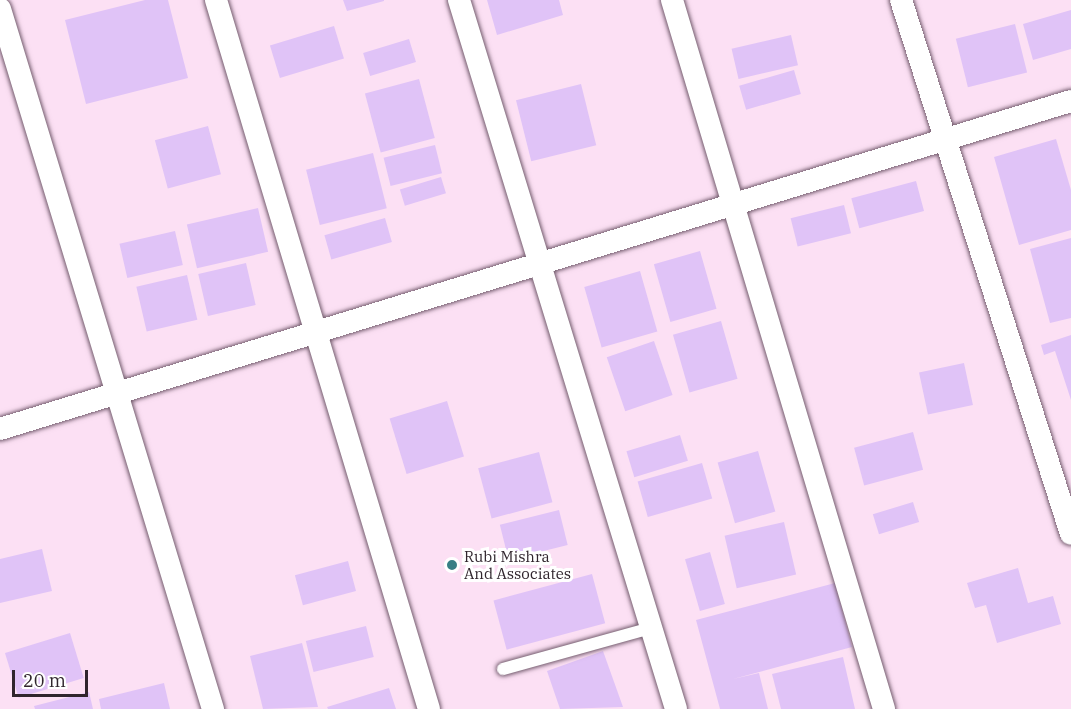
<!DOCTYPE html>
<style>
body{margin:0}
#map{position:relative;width:1071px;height:709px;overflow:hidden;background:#fcebf7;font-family:"IBM Plex Serif",serif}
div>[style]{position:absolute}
.built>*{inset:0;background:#fce0f4;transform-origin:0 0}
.building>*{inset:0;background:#e0c3f7;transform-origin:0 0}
.roads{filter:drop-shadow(0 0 2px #755d6f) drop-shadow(0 0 2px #755d6f)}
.lane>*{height:12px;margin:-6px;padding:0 6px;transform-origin:6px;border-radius:6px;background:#fff}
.street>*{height:22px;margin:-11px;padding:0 11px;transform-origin:11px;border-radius:11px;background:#fff}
.dots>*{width:16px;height:16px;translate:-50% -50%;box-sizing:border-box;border:3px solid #fff;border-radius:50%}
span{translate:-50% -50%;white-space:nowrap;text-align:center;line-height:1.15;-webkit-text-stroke:6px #fff;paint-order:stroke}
.poi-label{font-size:15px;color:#30252d}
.left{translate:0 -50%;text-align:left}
.scale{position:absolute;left:12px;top:670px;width:76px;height:27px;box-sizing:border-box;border:3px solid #30252d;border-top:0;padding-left:8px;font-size:18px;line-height:21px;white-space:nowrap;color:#30252d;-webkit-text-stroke:4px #fff;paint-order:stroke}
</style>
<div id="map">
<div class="built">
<div style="left:0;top:0;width:1071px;height:709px"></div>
</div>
<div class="building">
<div style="clip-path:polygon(145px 0,168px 0,188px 78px,86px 104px,65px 20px)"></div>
<div style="clip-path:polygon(343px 0,384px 0,384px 1px,347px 11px)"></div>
<div style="clip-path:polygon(487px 0,559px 0,563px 15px,497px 35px)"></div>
<div style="clip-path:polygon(1071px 10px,1071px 49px,1033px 60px,1023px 24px)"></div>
<div style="left:1015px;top:24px;width:50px;height:61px;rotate:76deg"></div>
<div style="left:334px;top:26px;width:34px;height:67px;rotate:73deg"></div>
<div style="left:791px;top:35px;width:31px;height:61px;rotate:77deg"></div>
<div style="left:409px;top:39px;width:24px;height:48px;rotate:73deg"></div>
<div style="left:794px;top:70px;width:25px;height:57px;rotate:74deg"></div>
<div style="left:419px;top:79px;width:61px;height:56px;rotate:75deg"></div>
<div style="left:581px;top:84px;width:63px;height:67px;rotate:76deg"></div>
<div style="left:208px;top:126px;width:50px;height:55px;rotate:75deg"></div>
<div style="clip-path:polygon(1056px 139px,1071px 190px,1071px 230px,1019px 245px,994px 157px)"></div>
<div style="left:435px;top:145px;width:29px;height:53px;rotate:76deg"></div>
<div style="left:373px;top:153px;width:57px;height:69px;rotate:76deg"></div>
<div style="left:441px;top:177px;width:17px;height:43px;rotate:73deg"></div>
<div style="left:916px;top:181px;width:31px;height:67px;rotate:75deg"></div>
<div style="left:844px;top:205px;width:29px;height:55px;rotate:76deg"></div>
<div style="left:258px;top:208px;width:45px;height:73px;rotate:77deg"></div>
<div style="left:385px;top:218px;width:25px;height:63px;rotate:74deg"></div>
<div style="left:175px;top:231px;width:35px;height:57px;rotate:77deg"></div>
<div style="clip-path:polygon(1071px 238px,1071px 318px,1050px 323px,1030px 249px)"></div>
<div style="left:700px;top:251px;width:60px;height:48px;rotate:74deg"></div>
<div style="left:246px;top:263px;width:43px;height:49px;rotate:77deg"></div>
<div style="left:640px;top:271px;width:63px;height:58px;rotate:74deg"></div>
<div style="left:187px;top:275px;width:46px;height:52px;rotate:77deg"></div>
<div style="left:721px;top:321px;width:60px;height:50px;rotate:74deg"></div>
<div style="clip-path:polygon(1071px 335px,1071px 400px,1055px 351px,1044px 355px,1041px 345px)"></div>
<div style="left:654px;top:341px;width:57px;height:50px;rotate:71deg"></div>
<div style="left:964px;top:363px;width:43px;height:46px;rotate:78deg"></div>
<div style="left:447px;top:401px;width:58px;height:60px;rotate:73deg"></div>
<div style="left:913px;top:432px;width:39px;height:61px;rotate:75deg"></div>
<div style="left:680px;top:435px;width:27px;height:56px;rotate:73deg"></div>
<div style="left:758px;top:451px;width:63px;height:42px;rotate:74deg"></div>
<div style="left:539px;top:452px;width:52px;height:63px;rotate:75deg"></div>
<div style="left:702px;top:463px;width:37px;height:67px;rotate:74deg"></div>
<div style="left:913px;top:502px;width:21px;height:42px;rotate:73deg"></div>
<div style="left:559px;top:510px;width:36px;height:61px;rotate:76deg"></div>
<div style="left:784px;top:522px;width:54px;height:61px;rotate:77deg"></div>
<div style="clip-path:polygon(42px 549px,52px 591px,0 603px,0 559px)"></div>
<div style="left:710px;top:552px;width:54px;height:26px;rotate:74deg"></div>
<div style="left:348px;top:561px;width:31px;height:55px;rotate:75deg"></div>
<div style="clip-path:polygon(1018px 568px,1028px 603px,1053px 596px,1061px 624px,997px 643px,986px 605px,975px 608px,967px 583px)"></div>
<div style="left:592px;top:574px;width:51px;height:102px;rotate:75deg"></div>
<div style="clip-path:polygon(835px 583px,852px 647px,733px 679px,759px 673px,768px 709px,720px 709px,696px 620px)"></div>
<div style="left:366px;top:626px;width:32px;height:62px;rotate:76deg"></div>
<div style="left:70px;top:633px;width:47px;height:68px;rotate:73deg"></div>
<div style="clip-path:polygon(302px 643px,318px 707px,263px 709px,250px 656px)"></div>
<div style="clip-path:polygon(603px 651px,623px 707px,560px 709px,547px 671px)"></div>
<div style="clip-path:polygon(843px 657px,855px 709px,781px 709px,772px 674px)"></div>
<div style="clip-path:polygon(164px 683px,170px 709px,101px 709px,99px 699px)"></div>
<div style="clip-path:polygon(389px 688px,396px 709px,328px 709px,327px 707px)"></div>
<div style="clip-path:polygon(89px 692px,93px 709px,35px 709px,34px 706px)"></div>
</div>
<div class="roads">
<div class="lane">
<div style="left:503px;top:669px;width:154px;rotate:-15.5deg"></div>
</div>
<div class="street">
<div style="left:216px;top:0;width:740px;rotate:73.28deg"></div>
<div style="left:459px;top:0;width:741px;rotate:72.98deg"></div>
<div style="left:672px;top:0;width:740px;rotate:73.35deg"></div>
<div style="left:901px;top:0;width:560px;rotate:72.34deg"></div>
<div style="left:0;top:9px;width:732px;rotate:73.08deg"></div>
<div style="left:0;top:429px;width:1120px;rotate:-17.03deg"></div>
</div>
</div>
<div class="dots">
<div style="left:452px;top:565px;background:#377f85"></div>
</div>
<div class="poi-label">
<span class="left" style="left:464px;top:565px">Rubi Mishra<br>And Associates</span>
</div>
<div class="scale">20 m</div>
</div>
